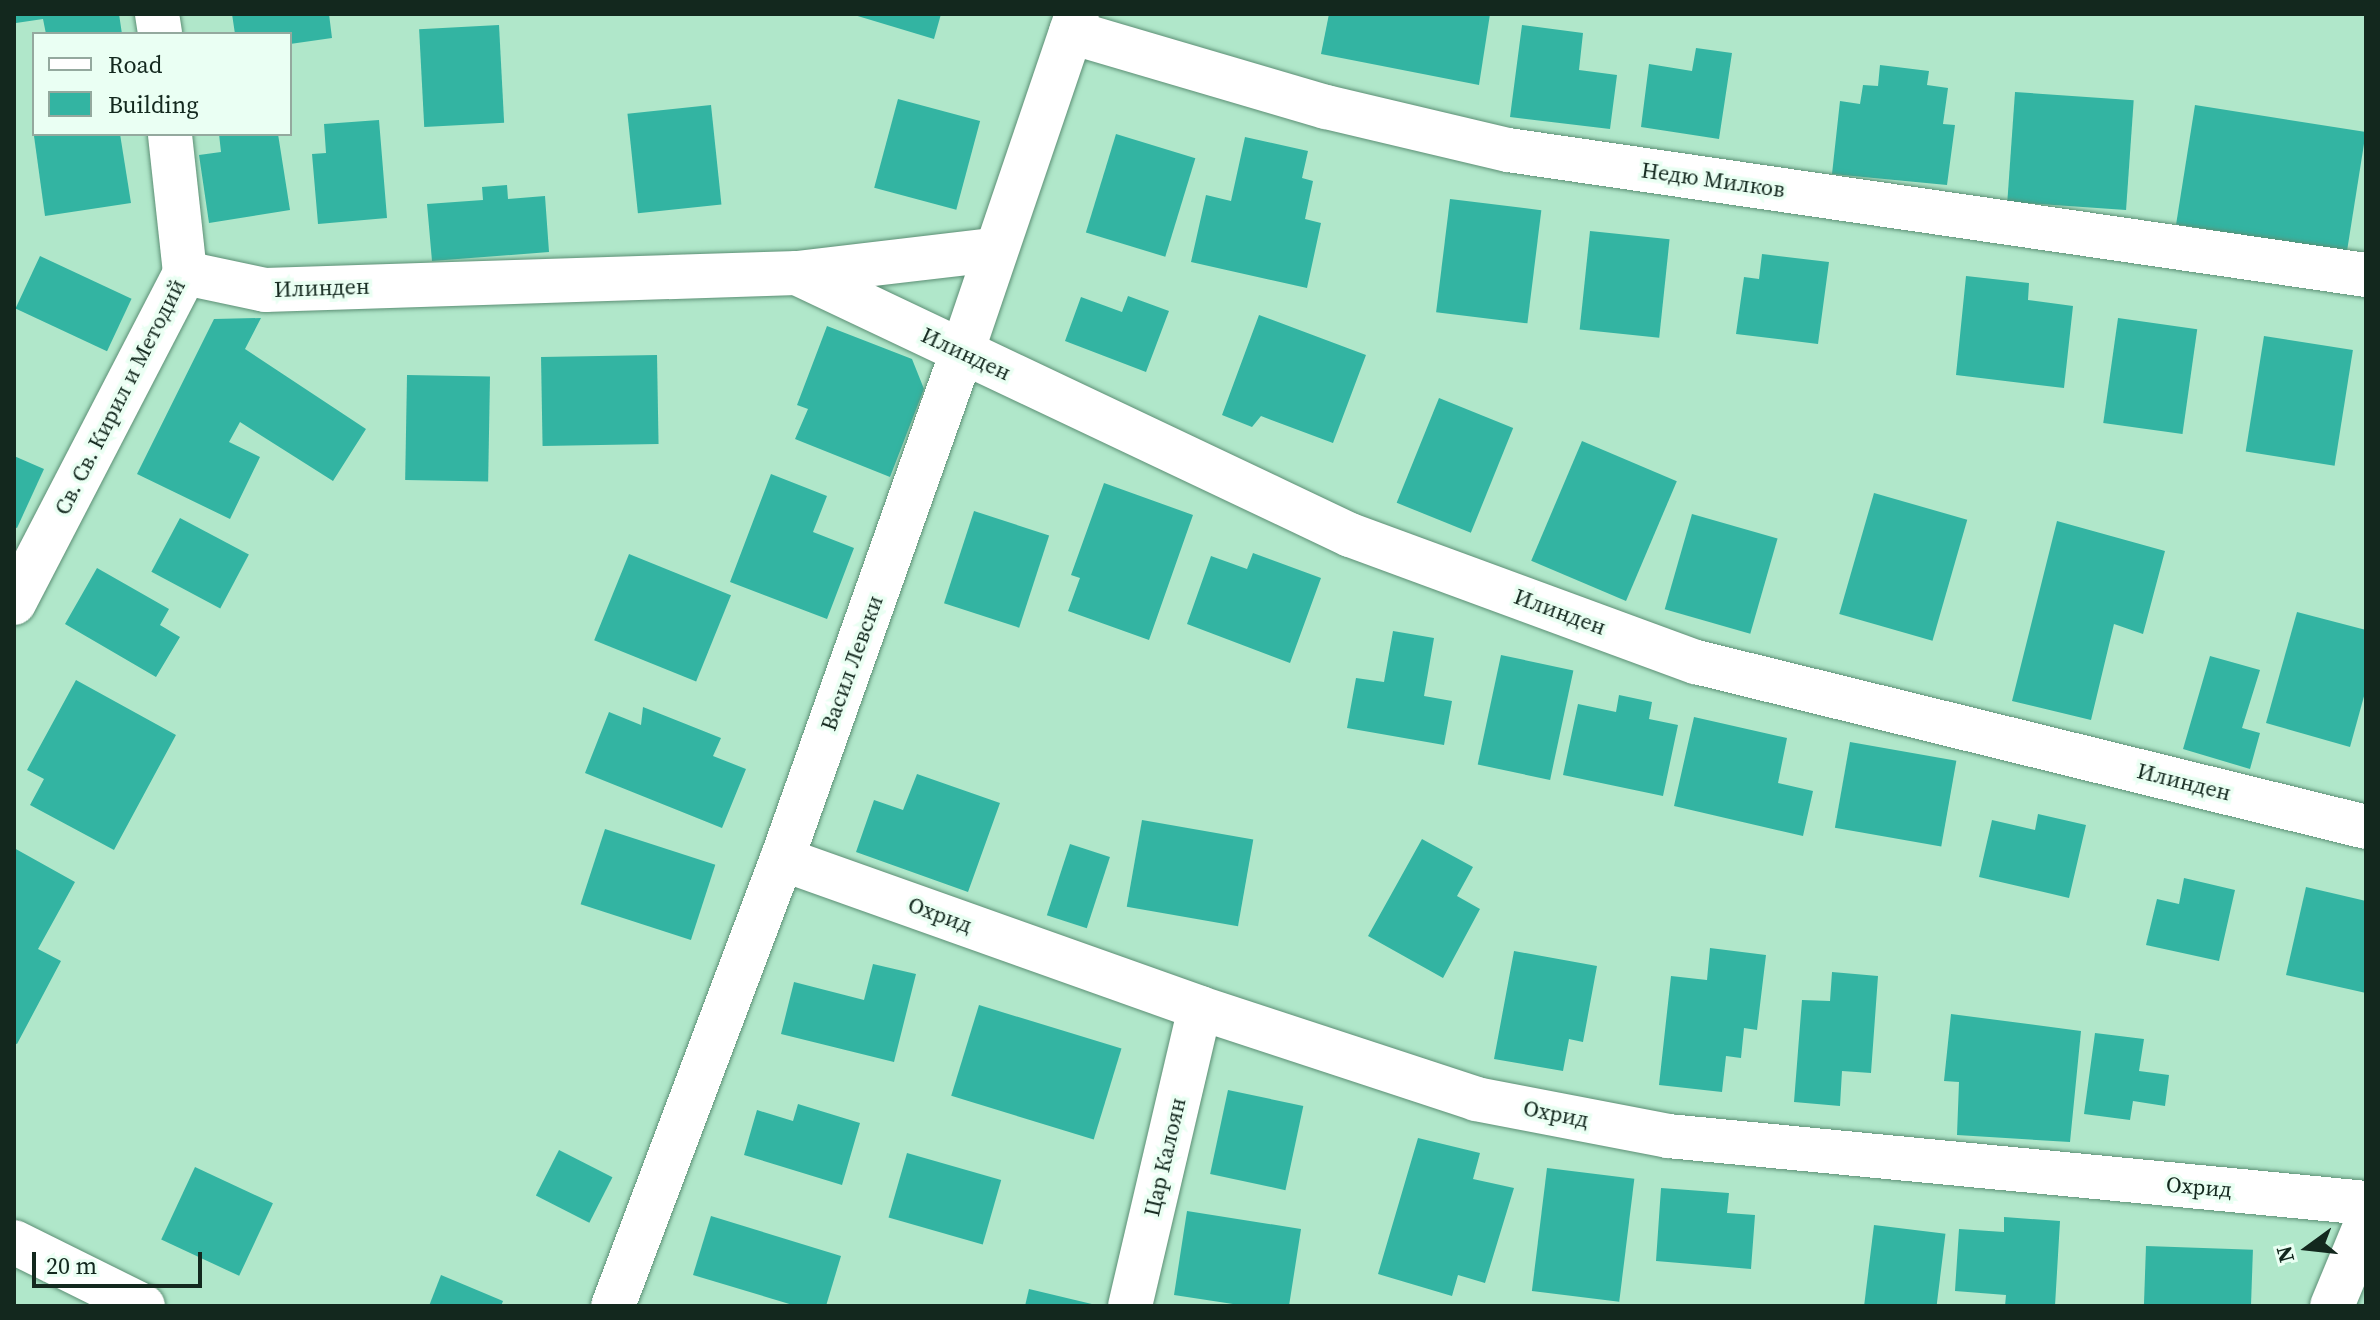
<!DOCTYPE html>
<meta charset="utf-8">
<style>
body{margin:0}
#map{position:relative;width:2380px;height:1320px;overflow:hidden;background:#b0e7ca;font-family:"Source Serif 4",serif}
div>[style]{position:absolute}
.building>*{inset:0;background:#33b4a2;transform-origin:0 0}
.roads{filter:drop-shadow(0 0 2px #5c8f75) drop-shadow(0 0 2px #5c8f75)}
.minor>*{height:44px;margin:-22px;padding:0 22px;transform-origin:22px;border-radius:22px;background:#fff}
span{translate:-50% -50%;white-space:nowrap;text-align:center;line-height:1.15;-webkit-text-stroke:7px #eafff3;paint-order:stroke}
.street-label{font-size:22px;color:#13281e}
.frame{position:absolute;inset:0;border:16px solid #13281e;pointer-events:none}
.legend{position:absolute;left:32px;top:32px;width:260px;height:104px;box-sizing:border-box;background:#eafff3;border:2px solid #94a99e;margin:0;padding:10px 14px;list-style:none;font-size:24px;color:#13281e}
.legend li{display:flex;align-items:center;gap:16px;height:40px}
.legend b{width:40px;border:2px solid #94a99e}
.north{position:absolute;left:2268px;top:1208px;width:80px;height:80px;-webkit-text-stroke:6px #eafff3;paint-order:stroke;rotate:255deg;font-size:22px;font-weight:700;line-height:32px;text-align:center;color:#13281e}
.north::after{content:'';display:block;margin:auto;width:28px;height:36px;background:#13281e;clip-path:polygon(50% 0,100% 100%,50% 72%,0 100%)}
.scale{position:absolute;left:32px;top:1252px;width:170px;height:36px;box-sizing:border-box;border:4px solid #13281e;border-top:0;padding-left:10px;font-size:24px;line-height:28px;white-space:nowrap;color:#13281e;-webkit-text-stroke:6px #eafff3;paint-order:stroke}
</style>
<div id="map">
<div class="building">
<div style="clip-path:polygon(15px 14px,119px 14px,122px 34px,46px 34px,43px 19px,16px 23px)"></div>
<div style="clip-path:polygon(232px 14px,329px 14px,332px 38px,290px 44px,290px 34px,235px 34px)"></div>
<div style="clip-path:polygon(851px 14px,941px 14px,934px 39px)"></div>
<div style="clip-path:polygon(1329px 14px,1490px 14px,1479px 85px,1321px 54px)"></div>
<div style="left:499px;top:25px;width:98px;height:80px;rotate:87deg"></div>
<div style="clip-path:polygon(1522px 25px,1583px 33px,1579px 70px,1617px 75px,1610px 129px,1510px 117px)"></div>
<div style="clip-path:polygon(1696px 48px,1732px 53px,1719px 139px,1641px 127px,1649px 64px,1692px 71px)"></div>
<div style="clip-path:polygon(1880px 65px,1929px 71px,1927px 85px,1948px 88px,1943px 124px,1955px 125px,1947px 185px,1832px 174px,1840px 101px,1860px 104px,1863px 85px,1878px 86px)"></div>
<div style="left:2015px;top:92px;width:119px;height:110px;rotate:4deg"></div>
<div style="left:898px;top:99px;width:85px;height:92px;rotate:15deg"></div>
<div style="left:711px;top:105px;width:100px;height:84px;rotate:84deg"></div>
<div style="left:2195px;top:105px;width:173px;height:121px;rotate:9deg"></div>
<div style="clip-path:polygon(379px 120px,387px 218px,318px 224px,312px 154px,326px 153px,324px 124px)"></div>
<div style="clip-path:polygon(48px 134px,120px 134px,131px 203px,45px 216px,34px 136px)"></div>
<div style="clip-path:polygon(219px 134px,278px 134px,290px 210px,209px 223px,199px 155px,221px 152px)"></div>
<div style="left:1116px;top:134px;width:83px;height:103px;rotate:17deg"></div>
<div style="clip-path:polygon(1245px 137px,1308px 151px,1302px 178px,1313px 181px,1305px 219px,1321px 223px,1307px 288px,1191px 262px,1206px 195px,1231px 201px)"></div>
<div style="clip-path:polygon(507px 185px,508px 199px,545px 196px,549px 252px,432px 261px,427px 204px,483px 200px,482px 187px)"></div>
<div style="left:1450px;top:199px;width:92px;height:114px;rotate:7deg"></div>
<div style="left:1590px;top:231px;width:80px;height:99px;rotate:6deg"></div>
<div style="clip-path:polygon(1762px 254px,1829px 262px,1818px 344px,1736px 334px,1744px 277px,1759px 279px)"></div>
<div style="left:40px;top:256px;width:101px;height:58px;rotate:25deg"></div>
<div style="clip-path:polygon(1966px 276px,2029px 283px,2028px 300px,2073px 306px,2064px 388px,1956px 375px)"></div>
<div style="clip-path:polygon(1128px 296px,1169px 311px,1146px 372px,1065px 341px,1081px 297px,1122px 312px)"></div>
<div style="clip-path:polygon(1259px 315px,1366px 355px,1333px 443px,1261px 416px,1252px 427px,1222px 415px)"></div>
<div style="clip-path:polygon(261px 318px,245px 349px,366px 429px,333px 481px,240px 422px,229px 442px,260px 457px,230px 519px,137px 474px,214px 319px)"></div>
<div style="left:2118px;top:318px;width:80px;height:106px;rotate:8deg"></div>
<div style="clip-path:polygon(827px 326px,912px 359px,924px 389px,890px 477px,795px 439px,808px 409px,797px 405px)"></div>
<div style="left:2264px;top:336px;width:90px;height:117px;rotate:9deg"></div>
<div style="left:657px;top:355px;width:89px;height:116px;rotate:89deg"></div>
<div style="left:407px;top:375px;width:83px;height:105px;rotate:1deg"></div>
<div style="left:1439px;top:398px;width:80px;height:113px;rotate:22deg"></div>
<div style="left:1582px;top:441px;width:103px;height:130px;rotate:23deg"></div>
<div style="clip-path:polygon(14px 456px,44px 469px,17px 528px,14px 527px)"></div>
<div style="clip-path:polygon(771px 474px,827px 496px,813px 532px,854px 548px,827px 619px,730px 582px)"></div>
<div style="clip-path:polygon(1104px 483px,1193px 515px,1149px 640px,1068px 611px,1080px 578px,1071px 575px)"></div>
<div style="left:1874px;top:493px;width:97px;height:126px;rotate:16deg"></div>
<div style="left:974px;top:511px;width:79px;height:97px;rotate:18deg"></div>
<div style="left:1692px;top:514px;width:89px;height:99px;rotate:16deg"></div>
<div style="left:180px;top:518px;width:78px;height:61px;rotate:28deg"></div>
<div style="clip-path:polygon(2057px 521px,2165px 551px,2143px 634px,2114px 624px,2091px 720px,2012px 701px)"></div>
<div style="clip-path:polygon(1253px 553px,1321px 578px,1290px 663px,1187px 624px,1211px 556px,1247px 569px)"></div>
<div style="left:629px;top:554px;width:110px;height:93px;rotate:22deg"></div>
<div style="clip-path:polygon(97px 568px,169px 609px,160px 625px,180px 637px,156px 677px,65px 624px)"></div>
<div style="clip-path:polygon(2297px 612px,2366px 630px,2366px 689px,2350px 747px,2266px 723px)"></div>
<div style="clip-path:polygon(1393px 631px,1434px 638px,1424px 696px,1452px 701px,1444px 745px,1347px 728px,1356px 678px,1384px 682px)"></div>
<div style="left:1501px;top:655px;width:74px;height:112px;rotate:12deg"></div>
<div style="clip-path:polygon(2210px 656px,2260px 670px,2242px 728px,2260px 733px,2250px 769px,2183px 749px)"></div>
<div style="clip-path:polygon(76px 680px,176px 735px,114px 850px,30px 805px,44px 779px,27px 770px)"></div>
<div style="clip-path:polygon(1619px 695px,1652px 702px,1649px 719px,1678px 725px,1663px 796px,1563px 775px,1578px 704px,1616px 712px)"></div>
<div style="clip-path:polygon(643px 707px,721px 738px,713px 756px,746px 769px,722px 828px,585px 773px,609px 712px,641px 725px)"></div>
<div style="clip-path:polygon(1694px 717px,1787px 738px,1778px 783px,1813px 791px,1803px 836px,1674px 806px)"></div>
<div style="left:1850px;top:742px;width:108px;height:87px;rotate:10deg"></div>
<div style="clip-path:polygon(917px 774px,1000px 803px,968px 892px,856px 852px,874px 800px,903px 810px)"></div>
<div style="clip-path:polygon(2038px 814px,2086px 825px,2069px 898px,1979px 877px,1992px 820px,2035px 830px)"></div>
<div style="left:1142px;top:820px;width:113px;height:88px;rotate:10deg"></div>
<div style="left:605px;top:829px;width:116px;height:79px;rotate:18deg"></div>
<div style="clip-path:polygon(1422px 839px,1473px 867px,1457px 896px,1480px 909px,1443px 978px,1368px 936px)"></div>
<div style="left:1070px;top:844px;width:42px;height:75px;rotate:18deg"></div>
<div style="clip-path:polygon(14px 848px,75px 882px,38px 949px,61px 961px,17px 1044px,14px 1043px)"></div>
<div style="clip-path:polygon(2184px 878px,2235px 890px,2219px 961px,2146px 945px,2157px 899px,2179px 904px)"></div>
<div style="clip-path:polygon(2306px 887px,2366px 901px,2366px 993px,2286px 975px)"></div>
<div style="clip-path:polygon(1710px 948px,1766px 955px,1757px 1030px,1744px 1028px,1741px 1058px,1726px 1056px,1722px 1092px,1659px 1085px,1671px 976px,1707px 980px)"></div>
<div style="clip-path:polygon(1514px 951px,1597px 966px,1583px 1042px,1569px 1039px,1563px 1071px,1494px 1059px)"></div>
<div style="clip-path:polygon(873px 964px,916px 974px,894px 1062px,781px 1034px,794px 982px,864px 1000px)"></div>
<div style="clip-path:polygon(1832px 972px,1878px 976px,1871px 1073px,1842px 1071px,1840px 1106px,1794px 1102px,1802px 1000px,1830px 1001px)"></div>
<div style="left:979px;top:1005px;width:149px;height:95px;rotate:17deg"></div>
<div style="clip-path:polygon(1951px 1014px,2081px 1031px,2070px 1142px,1957px 1135px,1959px 1082px,1944px 1081px)"></div>
<div style="clip-path:polygon(2095px 1033px,2144px 1039px,2139px 1071px,2169px 1075px,2165px 1106px,2133px 1101px,2130px 1120px,2084px 1114px)"></div>
<div style="left:1228px;top:1090px;width:77px;height:86px;rotate:12deg"></div>
<div style="clip-path:polygon(798px 1104px,860px 1123px,842px 1185px,744px 1155px,757px 1110px,793px 1121px)"></div>
<div style="clip-path:polygon(1418px 1138px,1480px 1153px,1473px 1179px,1514px 1188px,1485px 1283px,1458px 1275px,1452px 1296px,1378px 1274px)"></div>
<div style="left:559px;top:1150px;width:60px;height:51px;rotate:27deg"></div>
<div style="left:907px;top:1153px;width:98px;height:67px;rotate:16deg"></div>
<div style="left:195px;top:1167px;width:86px;height:80px;rotate:25deg"></div>
<div style="left:1547px;top:1168px;width:88px;height:124px;rotate:7deg"></div>
<div style="clip-path:polygon(1661px 1188px,1729px 1193px,1727px 1213px,1755px 1215px,1751px 1269px,1656px 1261px)"></div>
<div style="clip-path:polygon(1187px 1211px,1301px 1229px,1289px 1306px,1246px 1306px,1174px 1295px)"></div>
<div style="clip-path:polygon(711px 1216px,841px 1256px,826px 1306px,796px 1306px,693px 1275px)"></div>
<div style="clip-path:polygon(2004px 1217px,2060px 1221px,2055px 1306px,2005px 1306px,2006px 1295px,1955px 1291px,1959px 1229px,2004px 1232px)"></div>
<div style="left:1874px;top:1225px;width:72px;height:82px;rotate:7deg"></div>
<div style="left:2146px;top:1246px;width:107px;height:60px;rotate:2deg"></div>
<div style="clip-path:polygon(441px 1275px,503px 1301px,501px 1306px,429px 1306px)"></div>
<div style="clip-path:polygon(1029px 1289px,1096px 1305px,1096px 1306px,1025px 1306px)"></div>
</div>
<div class="roads">
<div class="minor">
<div style="left:157px;top:14px;width:20px;rotate:81deg"></div>
<div style="left:1071px;top:32px;width:266px;rotate:16.4deg"></div>
<div style="left:1326px;top:107px;width:187px;rotate:13.3deg"></div>
<div style="left:1508px;top:150px;width:867px;rotate:8.29deg"></div>
<div style="left:185px;top:273px;width:82px;rotate:12deg"></div>
<div style="left:265px;top:290px;width:532px;rotate:-1.83deg"></div>
<div style="left:797px;top:273px;width:198px;rotate:-6.7deg"></div>
<div style="left:797px;top:273px;width:612px;rotate:25.35deg"></div>
<div style="left:1350px;top:535px;width:369px;rotate:20.2deg"></div>
<div style="left:1696px;top:662px;width:690px;rotate:13.83deg"></div>
<div style="left:14px;top:603px;width:372px;rotate:-62.6deg"></div>
<div style="left:185px;top:273px;width:140px;rotate:-96.2deg"></div>
<div style="left:782px;top:859px;width:444px;rotate:19.6deg"></div>
<div style="left:1200px;top:1008px;width:291px;rotate:18.2deg"></div>
<div style="left:1476px;top:1099px;width:196px;rotate:10.9deg"></div>
<div style="left:1668px;top:1136px;width:701px;rotate:5.48deg"></div>
<div style="left:14px;top:1242px;width:144px;rotate:26.4deg"></div>
<div style="left:613px;top:1306px;width:478px;rotate:-69.3deg"></div>
<div style="left:782px;top:859px;width:538px;rotate:-70.45deg"></div>
<div style="left:962px;top:352px;width:357px;rotate:-71.2deg"></div>
<div style="left:1130px;top:1306px;width:306px;rotate:-76.8deg"></div>
<div style="left:2332px;top:1306px;width:89px;rotate:-67.5deg"></div>
</div>
</div>
<div class="street-label">
<span style="left:1713px;top:180px;rotate:8deg">Недю Милков</span>
<span style="left:322px;top:288px;rotate:-2deg">Илинден</span>
<span style="left:966px;top:354px;rotate:25deg">Илинден</span>
<span style="left:120px;top:397px;rotate:-63deg">Св. Св. Кирил и Методий</span>
<span style="left:1560px;top:612px;rotate:20deg">Илинден</span>
<span style="left:852px;top:663px;rotate:-70deg">Васил Левски</span>
<span style="left:2184px;top:782px;rotate:14deg">Илинден</span>
<span style="left:940px;top:915px;rotate:20deg">Охрид</span>
<span style="left:1556px;top:1114px;rotate:11deg">Охрид</span>
<span style="left:1165px;top:1157px;rotate:-77deg">Цар Калоян</span>
<span style="left:2199px;top:1187px;rotate:5deg">Охрид</span>
</div>
<div class="frame"></div>
<ul class="legend">
<li><b style="height:10px;background:#fff"></b>Road</li>
<li><b style="height:22px;background:#33b4a2"></b>Building</li>
</ul>
<div class="north">N</div>
<div class="scale">20 m</div>
</div>
